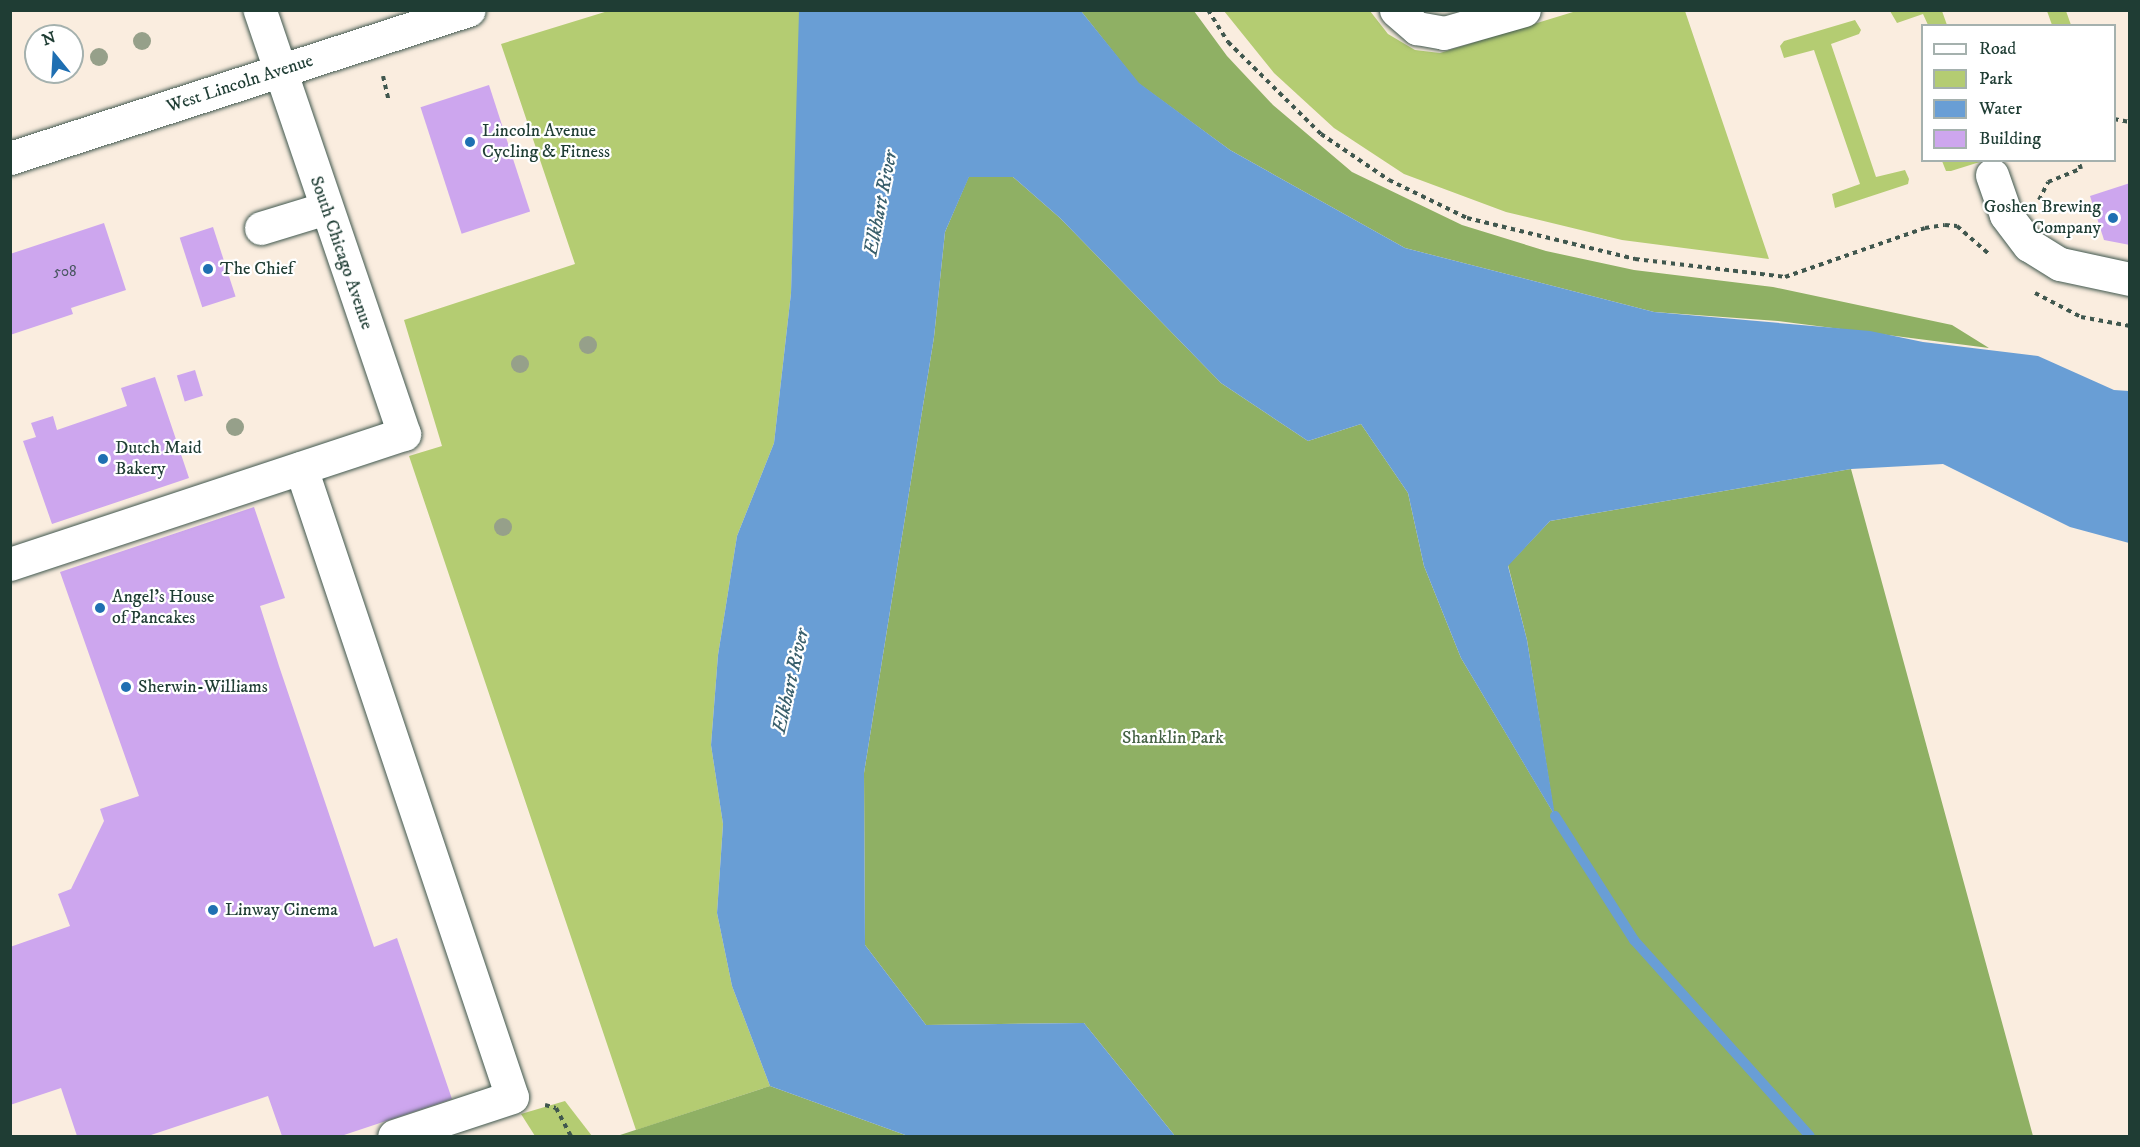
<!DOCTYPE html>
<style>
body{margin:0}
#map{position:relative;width:2140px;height:1147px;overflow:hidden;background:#faeddf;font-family:"IM FELL DW Pica",serif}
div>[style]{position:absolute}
.green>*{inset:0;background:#b4cc72}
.forest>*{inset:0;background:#8fb064}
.water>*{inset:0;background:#699ed5}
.stream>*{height:10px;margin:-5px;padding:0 5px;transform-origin:5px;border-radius:5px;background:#699ed5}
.building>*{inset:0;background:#cda6ee;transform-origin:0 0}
.path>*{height:4px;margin-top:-2px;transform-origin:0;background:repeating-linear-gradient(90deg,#40574e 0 4.5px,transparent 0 9px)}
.roads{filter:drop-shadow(0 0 2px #40574e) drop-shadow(0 0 2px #40574e)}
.minor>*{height:33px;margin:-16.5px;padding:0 16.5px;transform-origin:16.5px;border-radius:16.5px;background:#fff}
.trees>*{width:18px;height:18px;margin:-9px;border-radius:50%;background:#96a08a}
.dots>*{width:16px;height:16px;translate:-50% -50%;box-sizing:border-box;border:3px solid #fff;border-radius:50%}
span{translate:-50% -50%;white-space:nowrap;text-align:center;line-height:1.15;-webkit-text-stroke:4.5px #fff;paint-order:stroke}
.number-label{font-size:15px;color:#4a5762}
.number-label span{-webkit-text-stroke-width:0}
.street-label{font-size:18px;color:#1f3d34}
.poi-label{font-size:18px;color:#1f3d34}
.left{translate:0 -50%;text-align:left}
.right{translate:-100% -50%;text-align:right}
.park-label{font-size:18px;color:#446144}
.water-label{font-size:20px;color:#395f6c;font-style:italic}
.frame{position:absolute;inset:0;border:12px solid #1f3d34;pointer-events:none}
.legend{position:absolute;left:1921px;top:24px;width:195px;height:138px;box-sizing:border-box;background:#fff;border:2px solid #a5b1ae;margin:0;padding:8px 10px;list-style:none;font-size:18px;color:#1f3d34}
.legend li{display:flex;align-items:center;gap:12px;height:30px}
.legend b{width:30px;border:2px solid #a5b1ae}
.north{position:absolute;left:24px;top:24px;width:60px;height:60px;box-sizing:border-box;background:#fff;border:2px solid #a5b1ae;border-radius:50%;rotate:342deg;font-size:16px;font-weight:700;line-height:24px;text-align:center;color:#1f3d34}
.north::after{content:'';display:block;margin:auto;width:21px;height:27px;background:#1f6fb2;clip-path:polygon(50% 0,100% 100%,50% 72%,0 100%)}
</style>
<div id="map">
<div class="green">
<div style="clip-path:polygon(608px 11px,799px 11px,800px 24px,791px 293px,774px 443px,737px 536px,718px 655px,711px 745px,723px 824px,717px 913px,732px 986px,770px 1086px,636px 1130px,409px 456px,442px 446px,404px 320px,575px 264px,501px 44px)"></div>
<div style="clip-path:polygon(1224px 11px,1370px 11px,1388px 34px,1415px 50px,1440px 53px,1573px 12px,1685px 11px,1769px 259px,1622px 240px,1506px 212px,1404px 174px,1334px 128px,1274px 73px)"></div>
<div style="clip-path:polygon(1890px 11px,1942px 11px,1947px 25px,1928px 25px,1923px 14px,1897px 23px)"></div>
<div style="clip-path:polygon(2047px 11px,2066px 11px,2071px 25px,2052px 25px)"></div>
<div style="clip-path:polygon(1855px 20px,1861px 30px,1859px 34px,1831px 44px,1876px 177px,1905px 170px,1909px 179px,1908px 184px,1835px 208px,1832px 194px,1860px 184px,1814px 50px,1784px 58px,1780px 46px,1784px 41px)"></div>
<div style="clip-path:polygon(1942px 161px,1942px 160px,1983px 161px,1951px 171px,1946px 171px)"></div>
<div style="clip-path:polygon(565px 1101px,592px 1136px,535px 1136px,521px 1114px)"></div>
</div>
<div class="forest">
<div style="clip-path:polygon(1081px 11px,1194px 11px,1227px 56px,1273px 105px,1352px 172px,1462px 225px,1546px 251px,1634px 270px,1773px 287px,1952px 325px,1989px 348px,1778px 321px,1654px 312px,1405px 248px,1230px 150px,1138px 83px)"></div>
<div style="clip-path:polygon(969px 176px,1013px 177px,1060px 218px,1221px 383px,1308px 441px,1361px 424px,1408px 493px,1424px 566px,1461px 658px,1554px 814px,1527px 640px,1508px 565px,1550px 521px,1851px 469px,2033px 1136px,1175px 1136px,1084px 1023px,926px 1025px,865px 945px,864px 773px,934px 337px,945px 232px)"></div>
<div style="clip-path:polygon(770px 1086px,908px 1136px,617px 1136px)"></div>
</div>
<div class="water">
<div style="clip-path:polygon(799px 11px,1081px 11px,1139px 83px,1230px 150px,1405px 248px,1654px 312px,1870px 331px,1923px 342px,2038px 356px,2114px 390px,2129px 391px,2129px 543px,2070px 527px,1943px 464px,1851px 469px,1550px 521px,1508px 566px,1527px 640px,1555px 816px,1461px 658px,1424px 566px,1408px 493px,1361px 424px,1308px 441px,1221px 383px,1060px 218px,1013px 177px,969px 177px,945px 232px,934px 337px,864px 773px,865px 945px,926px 1025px,1084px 1023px,1175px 1136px,908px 1136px,770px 1086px,732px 986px,717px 913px,723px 824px,711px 745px,718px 655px,737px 536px,774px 443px,791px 293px)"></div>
</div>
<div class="stream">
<div style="left:1555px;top:816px;width:147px;rotate:57.5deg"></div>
<div style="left:1634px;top:940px;width:263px;rotate:48.1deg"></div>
</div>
<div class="building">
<div style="left:489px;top:85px;width:133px;height:72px;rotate:72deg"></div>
<div style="clip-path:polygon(2130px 183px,2130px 245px,2104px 240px,2090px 196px)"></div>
<div style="clip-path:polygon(104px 223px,126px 290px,71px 308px,73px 314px,10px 335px,10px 254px)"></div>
<div style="left:213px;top:227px;width:73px;height:35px;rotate:72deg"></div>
<div style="left:195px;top:370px;width:27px;height:19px;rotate:73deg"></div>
<div style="clip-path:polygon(155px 377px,189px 478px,52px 524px,23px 441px,36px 437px,31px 423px,53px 416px,57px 430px,127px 406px,121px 388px)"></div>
<div style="clip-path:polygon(254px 507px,285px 598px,260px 606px,279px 666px,374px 947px,397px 938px,452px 1099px,341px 1136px,282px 1136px,268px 1096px,148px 1136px,77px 1136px,61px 1088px,10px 1105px,10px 947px,70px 926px,58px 894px,71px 889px,104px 821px,100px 809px,139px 796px,60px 572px)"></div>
</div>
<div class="path">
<div style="left:1208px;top:10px;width:38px;rotate:58deg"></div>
<div style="left:1228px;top:42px;width:131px;rotate:44.7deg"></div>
<div style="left:1321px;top:134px;width:82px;rotate:34.1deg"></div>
<div style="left:1389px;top:180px;width:87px;rotate:26deg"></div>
<div style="left:1467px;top:218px;width:173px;rotate:13.7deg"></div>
<div style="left:1635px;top:259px;width:151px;rotate:6.8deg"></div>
<div style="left:1785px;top:277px;width:148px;rotate:-19.3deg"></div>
<div style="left:1925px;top:228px;width:20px;rotate:-9deg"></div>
<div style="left:1945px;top:225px;width:12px;rotate:5deg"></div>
<div style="left:1957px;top:226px;width:44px;rotate:41.3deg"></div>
<div style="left:383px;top:76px;width:23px;rotate:77deg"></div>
<div style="left:2114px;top:119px;width:16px;rotate:11deg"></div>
<div style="left:2039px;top:200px;width:20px;rotate:-63deg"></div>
<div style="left:2048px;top:182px;width:35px;rotate:-22deg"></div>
<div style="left:2081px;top:169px;width:9px;rotate:-108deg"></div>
<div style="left:2035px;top:293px;width:52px;rotate:27.6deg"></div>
<div style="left:2081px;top:317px;width:50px;rotate:10.4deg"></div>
<div style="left:545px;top:1105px;width:11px;rotate:15deg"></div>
<div style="left:556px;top:1108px;width:32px;rotate:62deg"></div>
</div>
<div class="roads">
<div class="minor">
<div style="left:1396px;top:10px;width:28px;rotate:41deg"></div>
<div style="left:1417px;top:28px;width:27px;rotate:10deg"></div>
<div style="left:1444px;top:33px;width:83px;rotate:-16deg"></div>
<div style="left:10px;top:158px;width:482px;rotate:-17.9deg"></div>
<div style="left:1992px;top:175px;width:42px;rotate:70.7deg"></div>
<div style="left:2006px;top:215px;width:38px;rotate:53deg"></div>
<div style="left:2029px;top:245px;width:36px;rotate:32deg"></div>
<div style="left:2060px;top:264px;width:72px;rotate:12.1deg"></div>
<div style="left:261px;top:228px;width:68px;rotate:-17.1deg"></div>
<div style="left:301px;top:468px;width:663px;rotate:71.46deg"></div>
<div style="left:512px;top:1097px;width:124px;rotate:161.7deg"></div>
<div style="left:10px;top:564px;width:415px;rotate:-18.3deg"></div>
<div style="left:404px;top:434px;width:448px;rotate:-108.8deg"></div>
</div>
</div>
<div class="trees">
<div style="left:142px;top:41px"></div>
<div style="left:99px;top:57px"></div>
<div style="left:588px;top:345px"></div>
<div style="left:520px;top:364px"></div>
<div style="left:235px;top:427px"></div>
<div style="left:503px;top:527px"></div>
</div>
<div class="dots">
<div style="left:470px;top:142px;background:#1f6fb2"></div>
<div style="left:2113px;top:218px;background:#1f6fb2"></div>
<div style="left:208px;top:269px;background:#1f6fb2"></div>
<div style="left:103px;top:459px;background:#1f6fb2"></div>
<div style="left:100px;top:608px;background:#1f6fb2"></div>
<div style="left:126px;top:687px;background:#1f6fb2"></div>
<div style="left:213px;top:910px;background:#1f6fb2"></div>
</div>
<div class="number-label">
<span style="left:65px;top:272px">508</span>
</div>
<div class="street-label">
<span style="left:240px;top:84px;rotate:-18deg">West Lincoln Avenue</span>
<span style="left:341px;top:253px;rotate:71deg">South Chicago Avenue</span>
</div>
<div class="poi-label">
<span class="left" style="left:482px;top:142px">Lincoln Avenue<br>Cycling &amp; Fitness</span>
<span class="right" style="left:2101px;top:218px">Goshen Brewing<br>Company</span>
<span class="left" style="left:220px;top:269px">The Chief</span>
<span class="left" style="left:115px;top:459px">Dutch Maid<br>Bakery</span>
<span class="left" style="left:112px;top:608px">Angel's House<br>of Pancakes</span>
<span class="left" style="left:138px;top:687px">Sherwin-Williams</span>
<span class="left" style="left:225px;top:910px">Linway Cinema</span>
</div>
<div class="park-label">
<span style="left:1173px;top:738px">Shanklin Park</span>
</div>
<div class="water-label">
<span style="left:881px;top:203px;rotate:-79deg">Elkhart River</span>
<span style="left:791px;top:681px;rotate:-77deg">Elkhart River</span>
</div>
<div class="frame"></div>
<ul class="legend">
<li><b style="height:8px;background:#fff"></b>Road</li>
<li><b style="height:16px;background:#b4cc72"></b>Park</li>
<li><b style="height:16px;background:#699ed5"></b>Water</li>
<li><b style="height:16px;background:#cda6ee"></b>Building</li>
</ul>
<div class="north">N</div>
</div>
